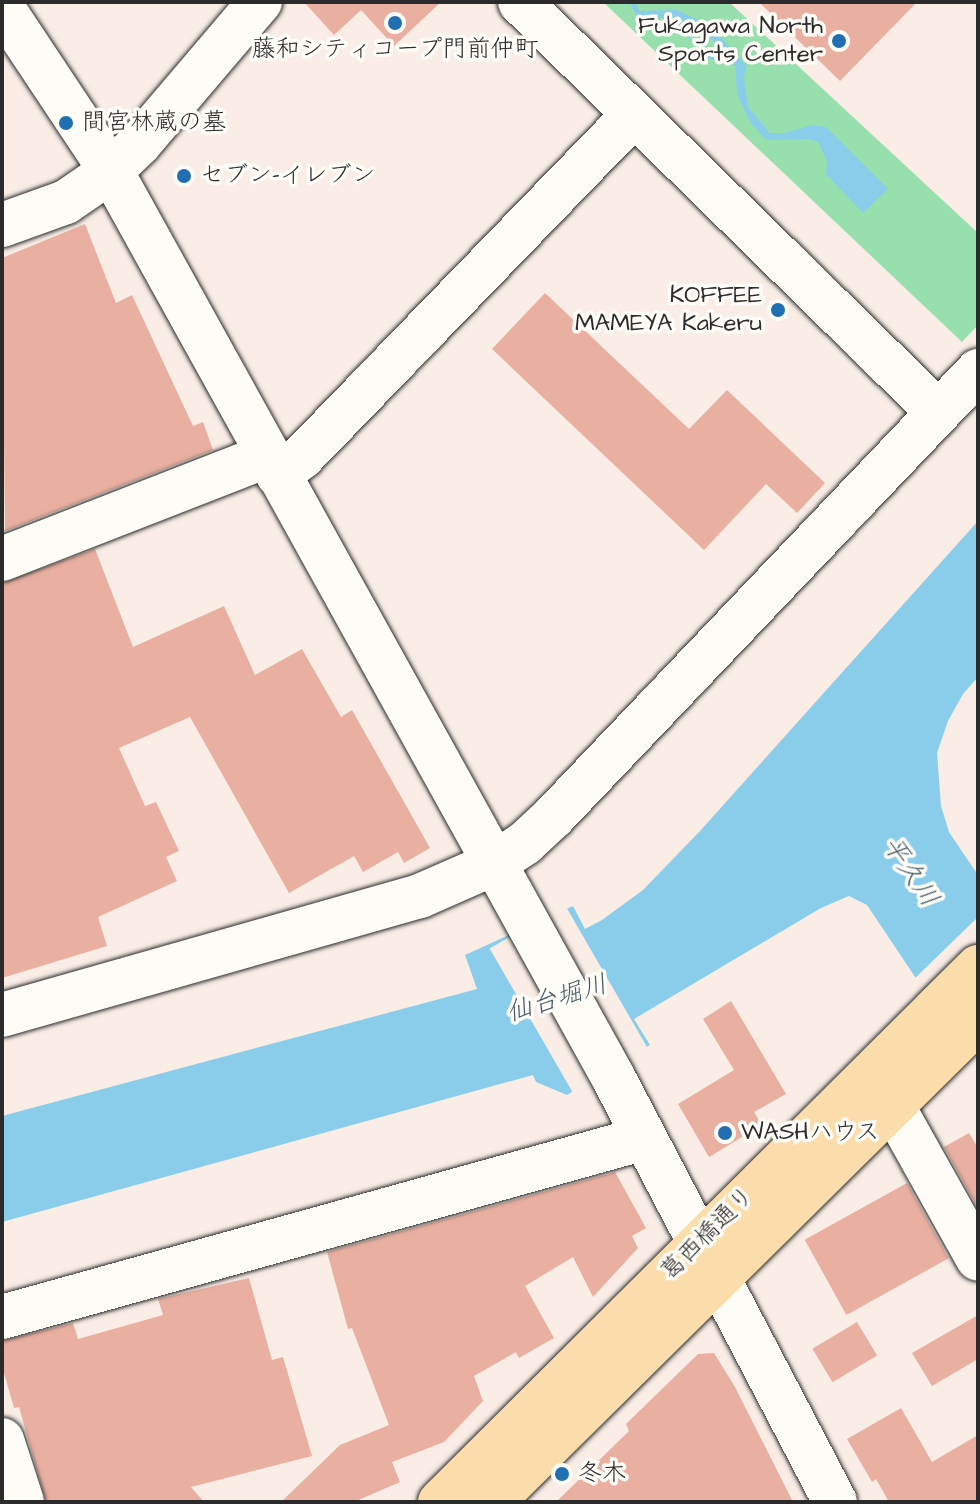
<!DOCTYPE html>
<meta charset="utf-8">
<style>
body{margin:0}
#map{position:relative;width:980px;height:1504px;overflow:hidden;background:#f9ede6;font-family:"Architects Daughter","Klee One",sans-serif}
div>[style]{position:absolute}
.green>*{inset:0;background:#98dfae}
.water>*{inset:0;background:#8acdeb}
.pier>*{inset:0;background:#f9ede6;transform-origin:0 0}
.building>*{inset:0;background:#e9b0a2;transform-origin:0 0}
.roads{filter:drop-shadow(0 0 2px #2b2b2b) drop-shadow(0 0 2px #2b2b2b)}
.minor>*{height:44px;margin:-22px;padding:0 22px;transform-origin:22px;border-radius:22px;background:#fdfcf7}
.major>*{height:44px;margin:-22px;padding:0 22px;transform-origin:22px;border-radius:22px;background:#faddab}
.dots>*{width:22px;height:22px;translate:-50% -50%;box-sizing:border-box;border:4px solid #fdfcf7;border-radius:50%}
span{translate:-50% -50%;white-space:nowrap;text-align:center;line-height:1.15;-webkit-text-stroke:7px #fdfcf7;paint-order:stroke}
.poi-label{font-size:24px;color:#2b2b2b}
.right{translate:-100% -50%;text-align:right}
.left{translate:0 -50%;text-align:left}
.street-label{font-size:24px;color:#2b2b2b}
.water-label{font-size:26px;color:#485c65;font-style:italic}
.frame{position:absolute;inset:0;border:4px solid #2b2b2b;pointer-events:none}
</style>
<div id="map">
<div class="green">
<div style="clip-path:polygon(603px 2px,729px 2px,978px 233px,978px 325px,962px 342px)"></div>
</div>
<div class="water">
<div style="clip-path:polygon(evenodd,629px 2px,635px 2px,640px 11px,677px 10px,709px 25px,746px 65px,744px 78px,748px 107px,770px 133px,785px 133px,813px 125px,826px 127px,888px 189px,863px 213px,826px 174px,827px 161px,818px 142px,809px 139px,766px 140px,750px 122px,737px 94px,735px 65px,706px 58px,673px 18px,638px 18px,629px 2px,687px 21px,700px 27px,724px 53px,723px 58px,711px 57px,703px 52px,687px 34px,687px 21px)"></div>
<div style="clip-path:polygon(978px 521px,978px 677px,963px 694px,948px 721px,937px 753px,941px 806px,949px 832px,978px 875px,978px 1071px,867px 905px,849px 896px,821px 908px,634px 1019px,650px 1045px,567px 1095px,536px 1082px,533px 1075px,2px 1222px,2px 1116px,477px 989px,465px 955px,573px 906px,585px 929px,602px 920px,643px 890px,700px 831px)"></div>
</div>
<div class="pier">
<div style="left:565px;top:905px;width:168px;height:87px;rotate:60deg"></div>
<div style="clip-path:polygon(978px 917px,978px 1069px,974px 1072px,911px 982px)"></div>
</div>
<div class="building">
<div style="clip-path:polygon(304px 2px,441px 2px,394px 46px,361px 10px,334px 35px)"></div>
<div style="clip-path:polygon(759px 2px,917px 2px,840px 81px)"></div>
<div style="clip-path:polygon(85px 224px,116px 303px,132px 295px,193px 426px,203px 422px,213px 450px,5px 531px,2px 258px)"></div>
<div style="clip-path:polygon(545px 293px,689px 429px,727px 390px,825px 483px,797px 513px,766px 484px,704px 550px,492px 349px)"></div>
<div style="clip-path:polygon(95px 549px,133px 647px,224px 606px,255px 675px,302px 649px,341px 717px,352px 710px,430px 848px,404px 863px,398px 852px,363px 872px,354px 856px,289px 893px,190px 717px,119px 748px,145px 806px,156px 802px,179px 851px,166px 857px,177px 881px,98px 917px,107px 946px,2px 978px,2px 583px)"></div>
<div style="clip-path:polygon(731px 1001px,786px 1094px,754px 1112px,762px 1125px,709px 1157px,678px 1104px,734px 1070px,703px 1019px)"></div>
<div style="clip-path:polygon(969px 1133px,978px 1148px,978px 1208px,944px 1147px)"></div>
<div style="clip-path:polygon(615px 1172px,646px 1228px,632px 1236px,638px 1248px,593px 1297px,573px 1257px,525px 1286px,554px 1338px,519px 1358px,516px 1352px,474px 1376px,483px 1401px,444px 1442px,392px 1462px,400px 1482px,354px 1502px,281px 1502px,340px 1445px,389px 1425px,352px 1328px,348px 1329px,327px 1252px)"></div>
<div style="left:907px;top:1183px;width:86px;height:117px;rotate:61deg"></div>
<div style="clip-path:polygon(249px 1278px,272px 1360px,283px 1357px,312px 1456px,191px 1487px,204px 1502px,46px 1502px,19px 1407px,14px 1408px,2px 1366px,2px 1341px,73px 1323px,78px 1339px,163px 1315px,158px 1299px)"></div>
<div style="clip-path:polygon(978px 1315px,978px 1359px,932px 1386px,912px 1353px)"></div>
<div style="left:857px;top:1322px;width:39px;height:52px;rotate:59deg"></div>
<div style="clip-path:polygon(714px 1353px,735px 1387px,793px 1502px,556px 1502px,629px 1431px,626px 1424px,698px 1354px)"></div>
<div style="clip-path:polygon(901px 1408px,932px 1462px,978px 1435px,978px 1502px,889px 1502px,876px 1479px,872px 1482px,847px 1439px)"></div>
</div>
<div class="roads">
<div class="minor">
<div style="left:520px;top:2px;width:586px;rotate:44.45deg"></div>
<div style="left:2px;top:7px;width:197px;rotate:56.4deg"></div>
<div style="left:111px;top:171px;width:1036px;rotate:61.01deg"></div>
<div style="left:613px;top:1077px;width:479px;rotate:62.4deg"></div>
<div style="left:2px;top:225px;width:68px;rotate:-19.8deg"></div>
<div style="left:66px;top:202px;width:55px;rotate:-34.6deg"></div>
<div style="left:111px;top:171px;width:39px;rotate:-44deg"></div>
<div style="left:139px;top:144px;width:187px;rotate:-49.6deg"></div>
<div style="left:278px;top:475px;width:31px;rotate:-37deg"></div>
<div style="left:303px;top:456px;width:475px;rotate:-45.9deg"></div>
<div style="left:2px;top:559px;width:283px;rotate:-21.3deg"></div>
<div style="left:2px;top:1015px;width:435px;rotate:-15.9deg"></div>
<div style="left:420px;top:896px;width:80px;rotate:-23.7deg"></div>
<div style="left:493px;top:864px;width:38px;rotate:-33deg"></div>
<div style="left:525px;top:843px;width:40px;rotate:-43deg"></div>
<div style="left:554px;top:816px;width:615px;rotate:-46.38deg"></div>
<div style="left:892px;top:1105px;width:176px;rotate:60.8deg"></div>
<div style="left:2px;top:1317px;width:667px;rotate:-15.56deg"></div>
<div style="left:2px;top:1440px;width:65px;rotate:72.1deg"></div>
</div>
<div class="major">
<div style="left:440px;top:1502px;width:759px;rotate:-44.84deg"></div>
<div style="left:492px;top:1502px;width:684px;rotate:-44.7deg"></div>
</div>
</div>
<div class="dots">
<div style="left:395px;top:23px;background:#1f6fb2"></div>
<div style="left:839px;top:41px;background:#1f6fb2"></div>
<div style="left:66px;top:123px;background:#1f6fb2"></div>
<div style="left:184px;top:176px;background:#1f6fb2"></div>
<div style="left:778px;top:310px;background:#1f6fb2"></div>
<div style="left:725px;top:1133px;background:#1f6fb2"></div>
<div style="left:562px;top:1474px;background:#1f6fb2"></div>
</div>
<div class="poi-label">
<span class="right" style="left:823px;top:41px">Fukagawa North<br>Sports Center</span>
<span style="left:395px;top:50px">藤和シティコープ門前仲町</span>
<span class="left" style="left:82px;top:123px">間宮林蔵の墓</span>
<span class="left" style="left:200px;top:176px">セブン-イレブン</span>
<span class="right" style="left:762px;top:310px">KOFFEE<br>MAMEYA Kakeru</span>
<span class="left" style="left:741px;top:1133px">WASHハウス</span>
<span class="left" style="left:578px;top:1474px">冬木</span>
</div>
<div class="street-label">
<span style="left:708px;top:1234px;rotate:-45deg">葛西橋通り</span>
</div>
<div class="water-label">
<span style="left:910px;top:872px;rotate:56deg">平久川</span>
<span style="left:557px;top:999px;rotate:-17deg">仙台堀川</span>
</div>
<div class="frame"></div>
</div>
